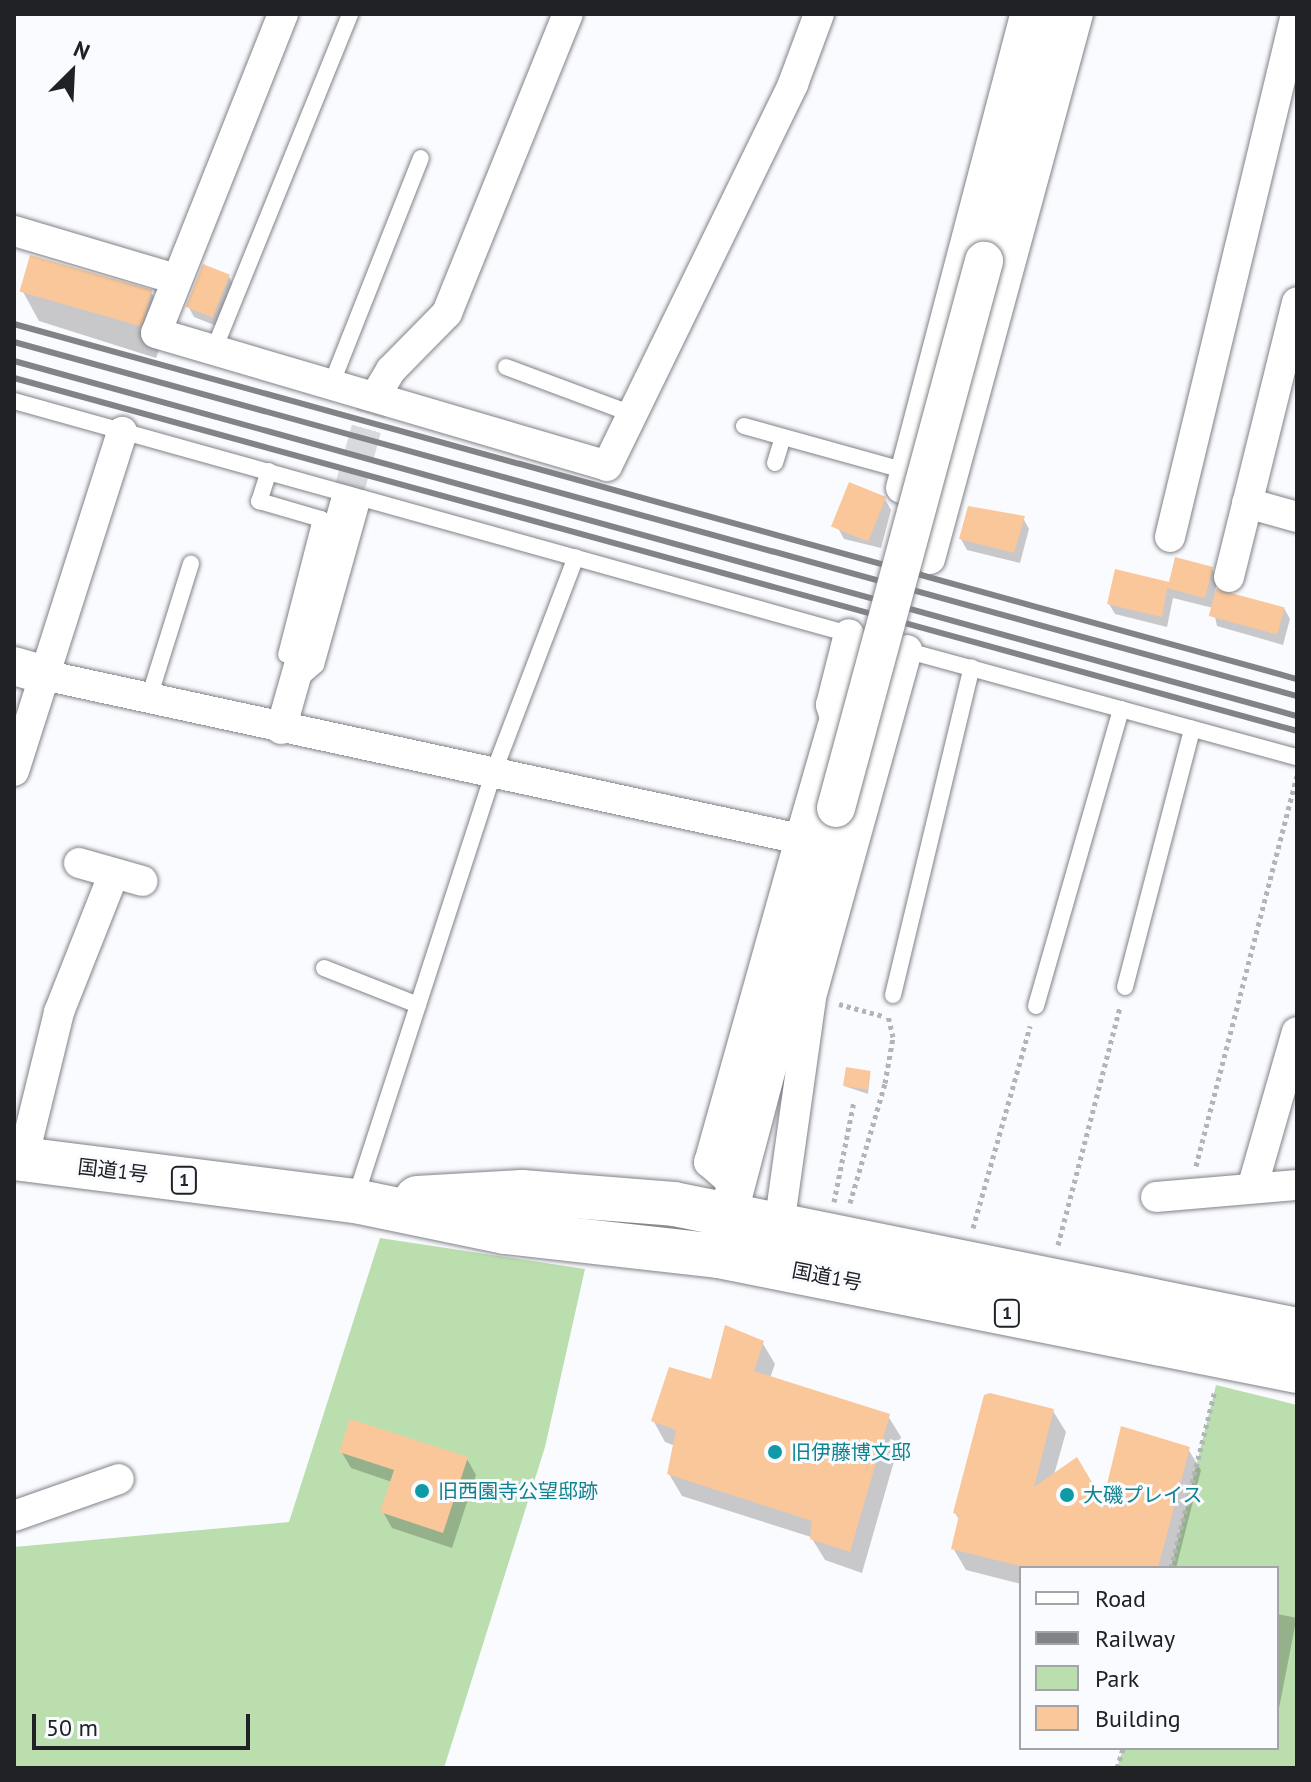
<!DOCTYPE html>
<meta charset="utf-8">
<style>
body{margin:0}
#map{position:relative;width:1311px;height:1782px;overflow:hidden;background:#fafbfe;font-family:"PT Sans","Noto Sans JP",sans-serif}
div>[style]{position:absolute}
.green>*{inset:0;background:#bbdeae}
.shadow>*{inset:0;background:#0003;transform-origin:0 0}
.building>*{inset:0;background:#fac79a;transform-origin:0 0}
.minor-tunnel>*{height:30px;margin-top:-15px;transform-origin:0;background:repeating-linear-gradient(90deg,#d9dadd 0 30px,transparent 0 45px)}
.path>*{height:5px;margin-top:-2.5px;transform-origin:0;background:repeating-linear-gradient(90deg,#b3b4b7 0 4px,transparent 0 8px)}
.roads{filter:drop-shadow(0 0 2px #808288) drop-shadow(0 0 2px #808288)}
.service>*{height:16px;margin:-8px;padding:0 8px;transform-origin:8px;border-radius:8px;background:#fff}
.minor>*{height:30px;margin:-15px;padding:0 15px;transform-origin:15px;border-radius:15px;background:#fff}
.tertiary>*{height:38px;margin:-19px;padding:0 19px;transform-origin:19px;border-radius:19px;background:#fff}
.trunk>*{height:44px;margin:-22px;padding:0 22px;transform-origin:22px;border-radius:22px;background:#fff}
.rail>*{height:6px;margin:-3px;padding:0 3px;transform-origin:3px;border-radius:3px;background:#828386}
.bridges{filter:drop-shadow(0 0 2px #808288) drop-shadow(0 0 2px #808288)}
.tertiary-bridge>*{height:38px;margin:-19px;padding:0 19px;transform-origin:19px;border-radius:19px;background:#fff}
.dots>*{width:22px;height:22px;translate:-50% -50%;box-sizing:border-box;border:4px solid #fafbfe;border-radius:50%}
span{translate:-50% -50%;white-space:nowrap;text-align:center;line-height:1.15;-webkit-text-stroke:6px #fafbfe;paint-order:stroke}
.shield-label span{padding:2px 6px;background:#fafbfe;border:2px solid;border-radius:6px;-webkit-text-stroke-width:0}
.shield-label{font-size:18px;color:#202124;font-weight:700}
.street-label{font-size:20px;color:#202124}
.culture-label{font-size:20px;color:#0d838f}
.left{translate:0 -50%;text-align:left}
.frame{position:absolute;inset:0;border:16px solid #202124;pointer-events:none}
.legend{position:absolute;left:1019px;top:1566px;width:260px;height:184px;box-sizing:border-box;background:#fafbfe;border:2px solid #a3a4a7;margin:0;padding:10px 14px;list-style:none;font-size:24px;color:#202124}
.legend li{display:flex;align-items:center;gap:16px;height:40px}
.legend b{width:40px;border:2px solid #a3a4a7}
.north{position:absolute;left:32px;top:32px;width:80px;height:80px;-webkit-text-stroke:6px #fafbfe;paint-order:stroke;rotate:24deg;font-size:22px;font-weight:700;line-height:32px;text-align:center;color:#202124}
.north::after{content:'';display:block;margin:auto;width:28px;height:36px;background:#202124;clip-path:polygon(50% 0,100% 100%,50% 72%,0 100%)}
.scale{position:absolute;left:32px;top:1714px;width:218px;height:36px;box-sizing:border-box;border:4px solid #202124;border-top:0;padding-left:10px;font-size:24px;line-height:28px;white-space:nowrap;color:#202124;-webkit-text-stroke:6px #fafbfe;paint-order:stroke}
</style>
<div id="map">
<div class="green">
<div style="clip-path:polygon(380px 1238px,585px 1269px,545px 1447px,444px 1768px,14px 1768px,14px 1547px,289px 1522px)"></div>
<div style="clip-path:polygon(1216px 1385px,1297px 1405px,1297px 1768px,1117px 1768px,1123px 1748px,1277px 1748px,1277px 1568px,1171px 1568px)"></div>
</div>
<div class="shadow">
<div style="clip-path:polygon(229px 277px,235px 287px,219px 327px,194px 317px,188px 306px)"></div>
<div style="clip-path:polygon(22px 290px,151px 292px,169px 323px,156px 358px,39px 321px)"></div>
<div style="clip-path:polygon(885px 499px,891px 510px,881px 548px,844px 539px,838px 528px)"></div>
<div style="clip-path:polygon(1023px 518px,1029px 529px,1020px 563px,967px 550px,961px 539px)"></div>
<div style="clip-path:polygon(1212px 569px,1218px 579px,1215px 591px,1284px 608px,1290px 619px,1283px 645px,1217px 626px,1213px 608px,1173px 598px,1167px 627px,1115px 614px,1109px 604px)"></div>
<div style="clip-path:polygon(870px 1075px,868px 1094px,844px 1086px)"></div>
<div style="clip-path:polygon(762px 1342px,775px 1364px,770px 1378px,888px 1416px,901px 1437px,862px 1573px,825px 1560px,811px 1537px,682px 1496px,669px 1474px,675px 1446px,665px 1442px,653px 1420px)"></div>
<div style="clip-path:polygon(1053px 1411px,1066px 1432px,1054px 1475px,1103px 1506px,1188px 1449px,1201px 1470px,1176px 1568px,1021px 1568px,1021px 1584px,966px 1570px,953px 1548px,960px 1521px,955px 1513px)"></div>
<div style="clip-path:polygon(341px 1451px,467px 1459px,476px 1475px,452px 1548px,392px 1528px,383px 1512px,392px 1482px,351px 1468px)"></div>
<div style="left:1277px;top:1614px;width:20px;height:93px;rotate:11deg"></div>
</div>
<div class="building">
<div style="left:30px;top:255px;width:127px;height:38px;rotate:16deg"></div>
<div style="left:203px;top:264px;width:29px;height:46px;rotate:22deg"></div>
<div style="left:849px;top:482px;width:40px;height:48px;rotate:22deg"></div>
<div style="clip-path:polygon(968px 506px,1025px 516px,1014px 553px,959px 539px)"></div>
<div style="clip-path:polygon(1175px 557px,1213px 567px,1205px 598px,1167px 588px,1162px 617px,1107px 604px,1115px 569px,1169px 582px)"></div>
<div style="left:1216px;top:589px;width:71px;height:28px;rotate:15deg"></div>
<div style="left:846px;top:1067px;width:25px;height:19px;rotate:9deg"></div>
<div style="clip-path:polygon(725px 1325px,764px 1341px,754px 1371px,890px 1414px,850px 1552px,810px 1539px,812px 1521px,667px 1474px,676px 1430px,651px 1421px,669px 1367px,711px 1379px)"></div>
<div style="clip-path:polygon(990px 1393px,1054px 1409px,1034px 1487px,1077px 1457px,1103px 1501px,1121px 1426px,1190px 1447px,1158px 1568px,1028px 1568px,951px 1549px,959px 1515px,953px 1513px,984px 1395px)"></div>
<div style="clip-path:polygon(350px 1419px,468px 1457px,443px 1533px,380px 1512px,394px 1470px,339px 1452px)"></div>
</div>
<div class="minor-tunnel">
<div style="left:346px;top:501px;width:110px;rotate:-74.2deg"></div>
</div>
<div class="path">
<div style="left:839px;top:1004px;width:46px;rotate:15.3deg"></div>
<div style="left:1196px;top:1166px;width:403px;rotate:-75.5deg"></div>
<div style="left:834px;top:1202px;width:103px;rotate:-78.8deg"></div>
<div style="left:850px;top:1203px;width:125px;rotate:-73.7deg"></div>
<div style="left:885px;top:1083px;width:47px;rotate:-80.1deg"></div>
<div style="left:893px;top:1037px;width:22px;rotate:-103deg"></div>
<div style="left:973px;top:1228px;width:210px;rotate:-74.2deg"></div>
<div style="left:1058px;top:1245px;width:246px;rotate:-75.4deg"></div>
<div style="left:1171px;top:1568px;width:183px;rotate:-76.1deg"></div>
<div style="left:1117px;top:1768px;width:21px;rotate:-73deg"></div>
</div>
<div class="roads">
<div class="service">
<div style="left:213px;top:352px;width:365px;rotate:-67.9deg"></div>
<div style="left:506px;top:367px;width:138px;rotate:20.4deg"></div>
<div style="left:331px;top:385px;width:244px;rotate:-68.4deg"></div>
<div style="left:14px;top:401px;width:874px;rotate:15.59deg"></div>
<div style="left:744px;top:426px;width:168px;rotate:15.5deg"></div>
<div style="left:775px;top:463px;width:27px;rotate:-73deg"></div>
<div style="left:269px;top:471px;width:32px;rotate:108deg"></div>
<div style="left:259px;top:501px;width:65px;rotate:16.2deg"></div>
<div style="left:321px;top:519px;width:140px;rotate:104.4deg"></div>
<div style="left:901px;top:649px;width:410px;rotate:15.3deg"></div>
<div style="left:300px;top:679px;width:21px;rotate:-41deg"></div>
<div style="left:316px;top:665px;width:173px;rotate:-74.3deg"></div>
<div style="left:148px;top:701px;width:144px;rotate:-72.6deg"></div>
<div style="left:324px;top:968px;width:101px;rotate:21.5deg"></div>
<div style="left:1125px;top:987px;width:267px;rotate:-75.4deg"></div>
<div style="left:893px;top:995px;width:337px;rotate:-76.5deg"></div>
<div style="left:1036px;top:1006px;width:309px;rotate:-74deg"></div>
<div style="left:355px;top:1199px;width:447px;rotate:-72deg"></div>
<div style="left:493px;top:774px;width:232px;rotate:-69.1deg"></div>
</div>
<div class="minor">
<div style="left:283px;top:14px;width:343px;rotate:111.7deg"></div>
<div style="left:156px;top:333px;width:470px;rotate:16.4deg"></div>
<div style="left:607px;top:466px;width:425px;rotate:-64deg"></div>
<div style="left:793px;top:84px;width:75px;rotate:-69.6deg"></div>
<div style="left:14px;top:231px;width:169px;rotate:16.5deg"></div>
<div style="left:376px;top:395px;width:29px;rotate:-59deg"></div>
<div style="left:391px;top:370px;width:80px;rotate:-45.5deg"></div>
<div style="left:447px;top:313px;width:323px;rotate:-68deg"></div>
<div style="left:901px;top:488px;width:490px;rotate:-75.3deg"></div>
<div style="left:1247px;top:503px;width:52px;rotate:15.6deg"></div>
<div style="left:1170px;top:537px;width:538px;rotate:-76.45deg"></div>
<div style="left:930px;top:559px;width:565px;rotate:-74.81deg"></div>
<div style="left:1229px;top:577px;width:283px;rotate:-76.1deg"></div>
<div style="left:48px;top:676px;width:769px;rotate:12.23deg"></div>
<div style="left:800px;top:839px;width:336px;rotate:105.7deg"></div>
<div style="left:709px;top:1162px;width:33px;rotate:41deg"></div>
<div style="left:281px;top:729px;width:237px;rotate:-74.1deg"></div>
<div style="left:14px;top:771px;width:356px;rotate:-72.3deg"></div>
<div style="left:800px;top:839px;width:126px;rotate:-73.9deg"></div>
<div style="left:835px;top:718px;width:14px;rotate:-107deg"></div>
<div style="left:831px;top:705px;width:73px;rotate:-75.8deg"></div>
<div style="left:79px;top:863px;width:66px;rotate:15.9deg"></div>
<div style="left:23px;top:1159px;width:151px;rotate:-76.2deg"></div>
<div style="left:59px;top:1012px;width:149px;rotate:-68.4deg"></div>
<div style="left:1253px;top:1185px;width:159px;rotate:-74deg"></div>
<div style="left:1156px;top:1197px;width:142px;rotate:-4.9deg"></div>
<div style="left:779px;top:1226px;width:231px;rotate:-82deg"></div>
<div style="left:811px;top:997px;width:360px;rotate:-74.5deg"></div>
<div style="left:14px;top:1516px;width:111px;rotate:-19.4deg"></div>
</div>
<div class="tertiary">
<div style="left:984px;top:261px;width:256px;rotate:-74.6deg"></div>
<div style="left:14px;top:666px;width:35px;rotate:16deg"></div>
<div style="left:721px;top:1242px;width:449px;rotate:-75.2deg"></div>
</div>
<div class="trunk">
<div style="left:14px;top:1158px;width:344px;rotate:7.2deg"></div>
<div style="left:355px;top:1201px;width:153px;rotate:11.7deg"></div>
<div style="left:505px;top:1232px;width:214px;rotate:6.4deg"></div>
<div style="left:718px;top:1256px;width:590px;rotate:11.23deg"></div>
<div style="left:417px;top:1198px;width:105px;rotate:-3.3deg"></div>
<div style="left:522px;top:1192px;width:152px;rotate:4.5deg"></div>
<div style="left:674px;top:1204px;width:636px;rotate:11.43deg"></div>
</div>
</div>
<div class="rail">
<div style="left:14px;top:324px;width:1331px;rotate:15.47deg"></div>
<div style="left:14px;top:342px;width:1331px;rotate:15.43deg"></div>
<div style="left:14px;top:361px;width:1331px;rotate:15.47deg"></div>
<div style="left:14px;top:378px;width:1331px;rotate:15.38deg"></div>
</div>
<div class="bridges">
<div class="tertiary-bridge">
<div style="left:836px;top:808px;width:567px;rotate:-74.86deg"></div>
</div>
</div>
<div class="dots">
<div style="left:775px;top:1452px;background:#0f9aa8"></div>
<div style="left:422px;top:1491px;background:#0f9aa8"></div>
<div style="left:1067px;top:1495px;background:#0f9aa8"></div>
</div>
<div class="shield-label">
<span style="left:184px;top:1180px">1</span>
<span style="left:1007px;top:1313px">1</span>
</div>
<div class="street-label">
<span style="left:113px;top:1171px;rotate:7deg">国道1号</span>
<span style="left:827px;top:1277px;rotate:11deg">国道1号</span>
</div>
<div class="culture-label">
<span class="left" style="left:791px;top:1452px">旧伊藤博文邸</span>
<span class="left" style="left:438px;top:1491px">旧西園寺公望邸跡</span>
<span class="left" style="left:1083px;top:1495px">大磯プレイス</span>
</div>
<div class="frame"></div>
<ul class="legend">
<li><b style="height:10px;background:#fff"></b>Road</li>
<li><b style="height:10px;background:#828386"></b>Railway</li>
<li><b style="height:22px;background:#bbdeae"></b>Park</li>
<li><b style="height:22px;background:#fac79a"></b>Building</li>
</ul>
<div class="north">N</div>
<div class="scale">50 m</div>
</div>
